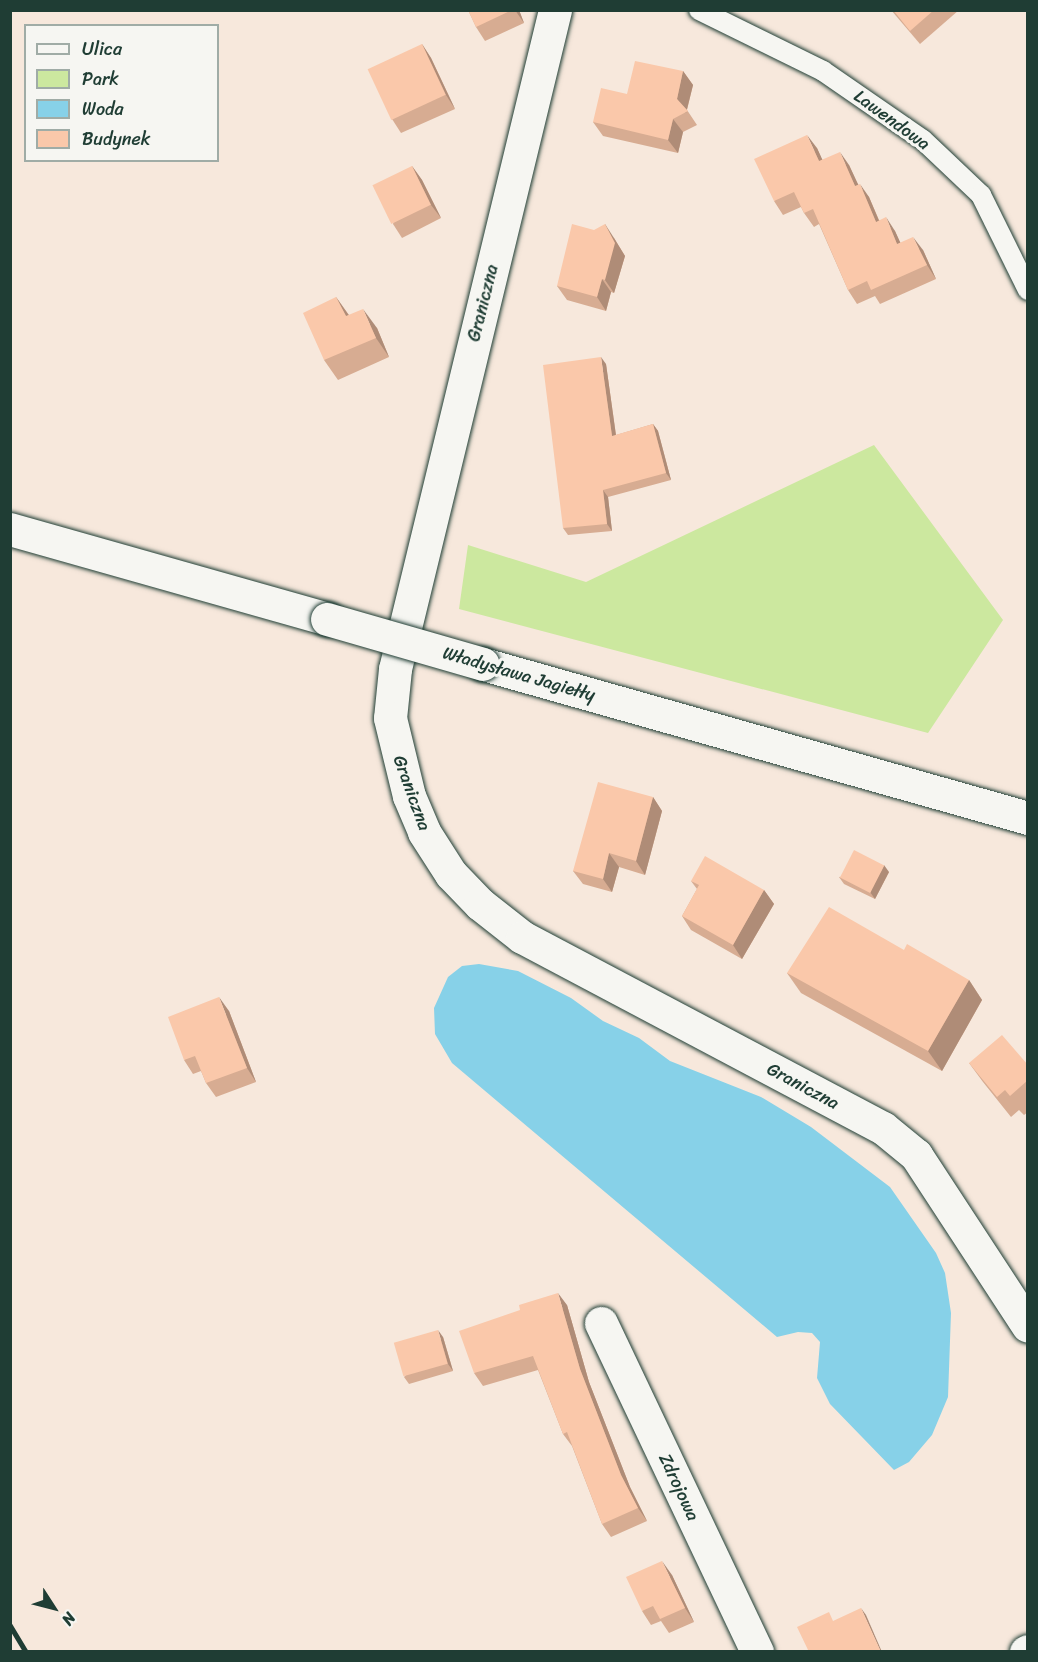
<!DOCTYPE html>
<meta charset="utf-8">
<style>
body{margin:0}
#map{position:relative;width:1038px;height:1662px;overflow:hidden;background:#f7e8dc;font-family:Sriracha,sans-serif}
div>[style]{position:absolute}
.green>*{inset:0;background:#cce89f}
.water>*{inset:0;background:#87d1e8}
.roads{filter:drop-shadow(0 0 2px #1f3d34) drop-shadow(0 0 2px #1f3d34)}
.lane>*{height:20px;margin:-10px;padding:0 10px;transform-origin:10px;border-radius:10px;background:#f6f6f2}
.street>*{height:33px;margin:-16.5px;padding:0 16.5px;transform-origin:16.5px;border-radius:16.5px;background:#f6f6f2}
.primary>*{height:33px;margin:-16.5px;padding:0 16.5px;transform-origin:16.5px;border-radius:16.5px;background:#f6f6f2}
.rail>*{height:4.5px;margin:-2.25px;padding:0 2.25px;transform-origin:2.25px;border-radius:2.25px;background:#1f3d34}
.bridges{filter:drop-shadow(0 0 2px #1f3d34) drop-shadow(0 0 2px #1f3d34)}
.primary-bridge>*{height:33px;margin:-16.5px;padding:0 16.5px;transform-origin:16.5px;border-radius:16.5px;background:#f6f6f2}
.wall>*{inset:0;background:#d7ac92}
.shaded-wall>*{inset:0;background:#af8c77}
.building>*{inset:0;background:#fac8aa;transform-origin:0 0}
span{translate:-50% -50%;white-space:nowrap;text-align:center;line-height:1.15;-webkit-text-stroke:6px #f6f6f2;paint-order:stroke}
.street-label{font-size:18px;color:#1f3d34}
.frame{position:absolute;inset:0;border:12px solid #1f3d34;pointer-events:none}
.legend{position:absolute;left:24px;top:24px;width:195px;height:138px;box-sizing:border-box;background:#f6f6f2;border:2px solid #a0aca6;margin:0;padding:8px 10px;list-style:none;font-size:18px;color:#1f3d34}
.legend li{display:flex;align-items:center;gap:12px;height:30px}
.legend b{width:30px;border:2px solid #a0aca6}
.north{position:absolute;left:24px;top:1578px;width:60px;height:60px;-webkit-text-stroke:4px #f6f6f2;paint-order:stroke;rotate:126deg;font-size:16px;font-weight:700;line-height:24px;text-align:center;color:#1f3d34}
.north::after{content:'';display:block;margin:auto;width:21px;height:27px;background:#1f3d34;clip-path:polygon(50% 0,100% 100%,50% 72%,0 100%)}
</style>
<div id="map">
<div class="green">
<div style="clip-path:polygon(874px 445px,1003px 620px,928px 733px,459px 609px,468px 545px,586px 582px)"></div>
</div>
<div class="water">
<div style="clip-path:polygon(479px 964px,518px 971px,571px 998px,603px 1021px,639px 1038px,670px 1061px,761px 1097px,811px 1127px,890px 1187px,936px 1253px,945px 1273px,951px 1313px,948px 1397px,932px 1435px,909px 1462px,894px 1470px,830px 1404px,817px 1378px,820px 1342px,812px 1333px,798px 1332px,777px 1337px,452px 1063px,435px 1034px,434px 1008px,448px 977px,462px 966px)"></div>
</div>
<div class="roads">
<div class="lane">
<div style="left:699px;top:10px;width:138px;rotate:26.2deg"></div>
<div style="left:823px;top:71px;width:121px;rotate:34.6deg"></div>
<div style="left:923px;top:140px;width:80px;rotate:43.5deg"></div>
<div style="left:981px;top:195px;width:106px;rotate:63.7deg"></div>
</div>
<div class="street">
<div style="left:555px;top:10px;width:678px;rotate:103.65deg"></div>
<div style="left:395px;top:669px;width:49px;rotate:95.8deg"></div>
<div style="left:390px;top:718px;width:80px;rotate:76.3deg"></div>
<div style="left:409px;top:796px;width:39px;rotate:67deg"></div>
<div style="left:424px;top:832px;width:50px;rotate:57.3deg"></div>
<div style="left:451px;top:874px;width:42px;rotate:46deg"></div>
<div style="left:480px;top:904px;width:53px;rotate:38.2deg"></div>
<div style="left:522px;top:937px;width:408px;rotate:27.9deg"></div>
<div style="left:883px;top:1128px;width:43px;rotate:39.3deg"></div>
<div style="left:916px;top:1155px;width:204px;rotate:56.8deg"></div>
<div style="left:601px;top:1323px;width:364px;rotate:64.6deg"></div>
<div style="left:1026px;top:1652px;width:2px;rotate:-27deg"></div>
</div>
<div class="primary">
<div style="left:10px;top:529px;width:330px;rotate:15.8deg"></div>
<div style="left:483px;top:664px;width:566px;rotate:15.78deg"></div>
</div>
</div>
<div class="rail">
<div style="left:10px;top:1625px;width:31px;rotate:59deg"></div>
</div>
<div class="bridges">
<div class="primary-bridge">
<div style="left:327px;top:619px;width:162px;rotate:16.1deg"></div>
</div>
</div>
<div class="wall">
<div style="clip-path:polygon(468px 10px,519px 10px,524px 23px,485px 41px,476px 27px)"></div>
<div style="clip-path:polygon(891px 10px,959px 10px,920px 44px)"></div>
<div style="clip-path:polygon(422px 44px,431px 58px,455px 109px,401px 133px,392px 119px)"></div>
<div style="clip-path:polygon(683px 71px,693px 85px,687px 110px,697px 125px,683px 132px,678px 153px,603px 136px,593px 122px,627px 94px)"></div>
<div style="clip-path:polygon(817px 148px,822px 160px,849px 165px,858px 185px,869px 197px,879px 220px,895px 231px,900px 243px,923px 250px,936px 279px,880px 304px,875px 296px,857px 304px,848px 290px,819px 224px,814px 227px,804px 213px,801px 207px,783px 215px,774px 201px)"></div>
<div style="clip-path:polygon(412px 166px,422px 180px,441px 218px,402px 238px,393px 224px)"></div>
<div style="clip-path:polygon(614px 238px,625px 256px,614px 293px,611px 292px,606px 311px,567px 300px,557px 286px)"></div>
<div style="clip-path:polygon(336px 297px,349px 315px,377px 328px,389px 357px,338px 380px,324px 360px)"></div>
<div style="clip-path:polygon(606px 364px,616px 435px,653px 424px,658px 431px,671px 480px,608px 497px,612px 531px,568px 535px,563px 528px)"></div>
<div style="clip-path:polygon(653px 797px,662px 811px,645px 875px,619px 867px,612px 892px,583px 884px,573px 871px)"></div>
<div style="clip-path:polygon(889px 872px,875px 899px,844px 884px,839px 877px)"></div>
<div style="clip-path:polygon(691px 881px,764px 890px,774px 904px,742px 959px,691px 930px,682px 916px,697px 889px)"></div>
<div style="clip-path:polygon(787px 973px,969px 980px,982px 1000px,942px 1071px,801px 993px)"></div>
<div style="clip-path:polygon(229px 1011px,256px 1082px,216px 1097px,206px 1083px,201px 1071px,193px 1074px,184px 1060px)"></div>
<div style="clip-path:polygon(969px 1063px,1028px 1065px,1028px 1112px,1024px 1115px,1019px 1110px,1011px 1117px,983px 1082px)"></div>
<div style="clip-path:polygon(567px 1305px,589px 1382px,630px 1487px,647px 1521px,611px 1537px,602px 1524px,572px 1446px,563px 1434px,538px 1370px,483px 1386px,474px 1373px)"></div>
<div style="clip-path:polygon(443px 1337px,453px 1371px,409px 1384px,404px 1377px)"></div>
<div style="clip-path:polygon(672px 1575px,694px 1622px,669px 1633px,661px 1621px,651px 1625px,642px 1611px)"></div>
</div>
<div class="shaded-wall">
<div style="clip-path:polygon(515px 10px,519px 10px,524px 23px)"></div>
<div style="clip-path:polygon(422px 44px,431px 58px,455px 109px,446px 95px)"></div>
<div style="clip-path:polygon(683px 71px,693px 85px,686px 113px,677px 99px)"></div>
<div style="clip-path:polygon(673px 119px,683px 132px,678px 153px,668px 140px)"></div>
<div style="clip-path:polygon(807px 135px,817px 148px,829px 174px,819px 161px)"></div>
<div style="clip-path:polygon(840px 152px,849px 165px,865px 199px,855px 186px)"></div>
<div style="clip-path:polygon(412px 166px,422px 180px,441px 218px,431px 205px)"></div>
<div style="clip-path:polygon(860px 184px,869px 197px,885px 235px,876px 222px)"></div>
<div style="clip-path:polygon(886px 217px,895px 231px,907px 257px,897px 244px)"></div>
<div style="clip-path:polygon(605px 224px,614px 238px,625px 256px,614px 293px,605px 280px)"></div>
<div style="clip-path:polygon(913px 237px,923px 250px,936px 279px,927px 265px)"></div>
<div style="clip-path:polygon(602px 279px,611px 292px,606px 311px,597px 297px)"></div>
<div style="clip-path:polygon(336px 297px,350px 317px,346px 316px)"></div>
<div style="clip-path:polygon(363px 309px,377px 328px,389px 357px,376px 338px)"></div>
<div style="clip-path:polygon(601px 357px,606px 364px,617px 443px,612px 436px)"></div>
<div style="clip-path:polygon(653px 424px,658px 431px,671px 480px,666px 473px)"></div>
<div style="clip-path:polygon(603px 490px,608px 497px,612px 531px,607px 524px)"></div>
<div style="clip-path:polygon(653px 797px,662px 811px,645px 875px,636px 861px)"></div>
<div style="clip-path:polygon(609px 853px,619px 867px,612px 892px,603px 879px)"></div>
<div style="clip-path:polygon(884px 865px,889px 872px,875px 899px,870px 892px)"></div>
<div style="clip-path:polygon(764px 890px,774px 904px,742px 959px,733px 945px)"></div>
<div style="clip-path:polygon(969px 980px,982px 1000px,942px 1071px,928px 1051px)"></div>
<div style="clip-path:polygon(219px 997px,229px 1011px,256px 1082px,247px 1068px)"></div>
<div style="clip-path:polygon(558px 1293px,567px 1305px,589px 1382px,630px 1487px,647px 1521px,638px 1508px,621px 1475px,580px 1369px)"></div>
<div style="clip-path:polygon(438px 1330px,443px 1337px,453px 1371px,448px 1364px)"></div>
<div style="clip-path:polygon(662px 1561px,672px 1575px,694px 1622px,685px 1608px)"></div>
<div style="clip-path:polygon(861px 1608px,866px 1615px,882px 1652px,880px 1650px)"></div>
</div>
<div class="building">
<div style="clip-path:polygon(468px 10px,512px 10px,476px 27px)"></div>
<div style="clip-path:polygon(893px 10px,934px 10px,910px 31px)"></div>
<div style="left:422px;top:44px;width:56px;height:60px;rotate:65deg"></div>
<div style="clip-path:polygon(635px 61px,683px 71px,677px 99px,688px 111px,673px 119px,668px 140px,593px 122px,601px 88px,627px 94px)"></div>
<div style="clip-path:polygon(807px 135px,819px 161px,840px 152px,855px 186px,860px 184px,876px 222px,886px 217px,897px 244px,913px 237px,927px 265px,871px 290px,867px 281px,848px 290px,813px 209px,804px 213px,794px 192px,774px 201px,754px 159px)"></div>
<div style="left:412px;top:166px;width:43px;height:44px;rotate:64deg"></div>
<div style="clip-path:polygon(572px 224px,594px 230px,605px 224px,615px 243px,605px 280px,602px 279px,597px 297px,557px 286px)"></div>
<div style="clip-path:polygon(336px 297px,346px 316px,363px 309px,376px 338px,324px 360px,303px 313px)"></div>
<div style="clip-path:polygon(601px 357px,612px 436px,653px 424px,666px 473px,603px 490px,607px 524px,563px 528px,543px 365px)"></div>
<div style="clip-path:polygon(598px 782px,653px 797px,636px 861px,609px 853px,603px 879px,573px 871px)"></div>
<div style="left:854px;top:850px;width:34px;height:31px;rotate:27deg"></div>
<div style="clip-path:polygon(705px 856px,764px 890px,733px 945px,682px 916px,699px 885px,691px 881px)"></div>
<div style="clip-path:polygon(829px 907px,904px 950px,907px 944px,969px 980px,928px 1051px,787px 973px)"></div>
<div style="clip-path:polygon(219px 997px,247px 1068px,206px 1083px,195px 1056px,184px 1060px,168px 1017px)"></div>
<div style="clip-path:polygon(1002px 1035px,1028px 1065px,1028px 1080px,1010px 1096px,1005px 1090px,997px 1097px,969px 1063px)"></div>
<div style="clip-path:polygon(558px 1293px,580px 1369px,621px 1475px,638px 1508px,602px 1524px,567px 1432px,563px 1434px,533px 1356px,474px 1373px,459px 1331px,520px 1310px,519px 1305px)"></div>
<div style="left:438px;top:1330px;width:35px;height:46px;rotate:74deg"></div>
<div style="clip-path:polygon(662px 1561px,685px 1608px,660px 1619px,653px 1606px,642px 1611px,626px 1577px)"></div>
<div style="clip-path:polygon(861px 1608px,880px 1650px,877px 1652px,809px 1652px,797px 1627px,829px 1612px,833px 1621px)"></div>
</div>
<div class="street-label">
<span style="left:892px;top:120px;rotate:36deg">Lawendowa</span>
<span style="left:483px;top:303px;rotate:-76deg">Graniczna</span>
<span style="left:519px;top:674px;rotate:16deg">Władysława Jagiełły</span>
<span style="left:412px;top:793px;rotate:70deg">Graniczna</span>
<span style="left:803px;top:1086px;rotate:28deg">Graniczna</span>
<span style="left:679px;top:1487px;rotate:65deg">Zdrojowa</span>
</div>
<div class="frame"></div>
<ul class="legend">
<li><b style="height:8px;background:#f6f6f2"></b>Ulica</li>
<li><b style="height:16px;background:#cce89f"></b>Park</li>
<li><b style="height:16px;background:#87d1e8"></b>Woda</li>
<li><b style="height:16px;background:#fac8aa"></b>Budynek</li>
</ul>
<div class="north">N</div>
</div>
